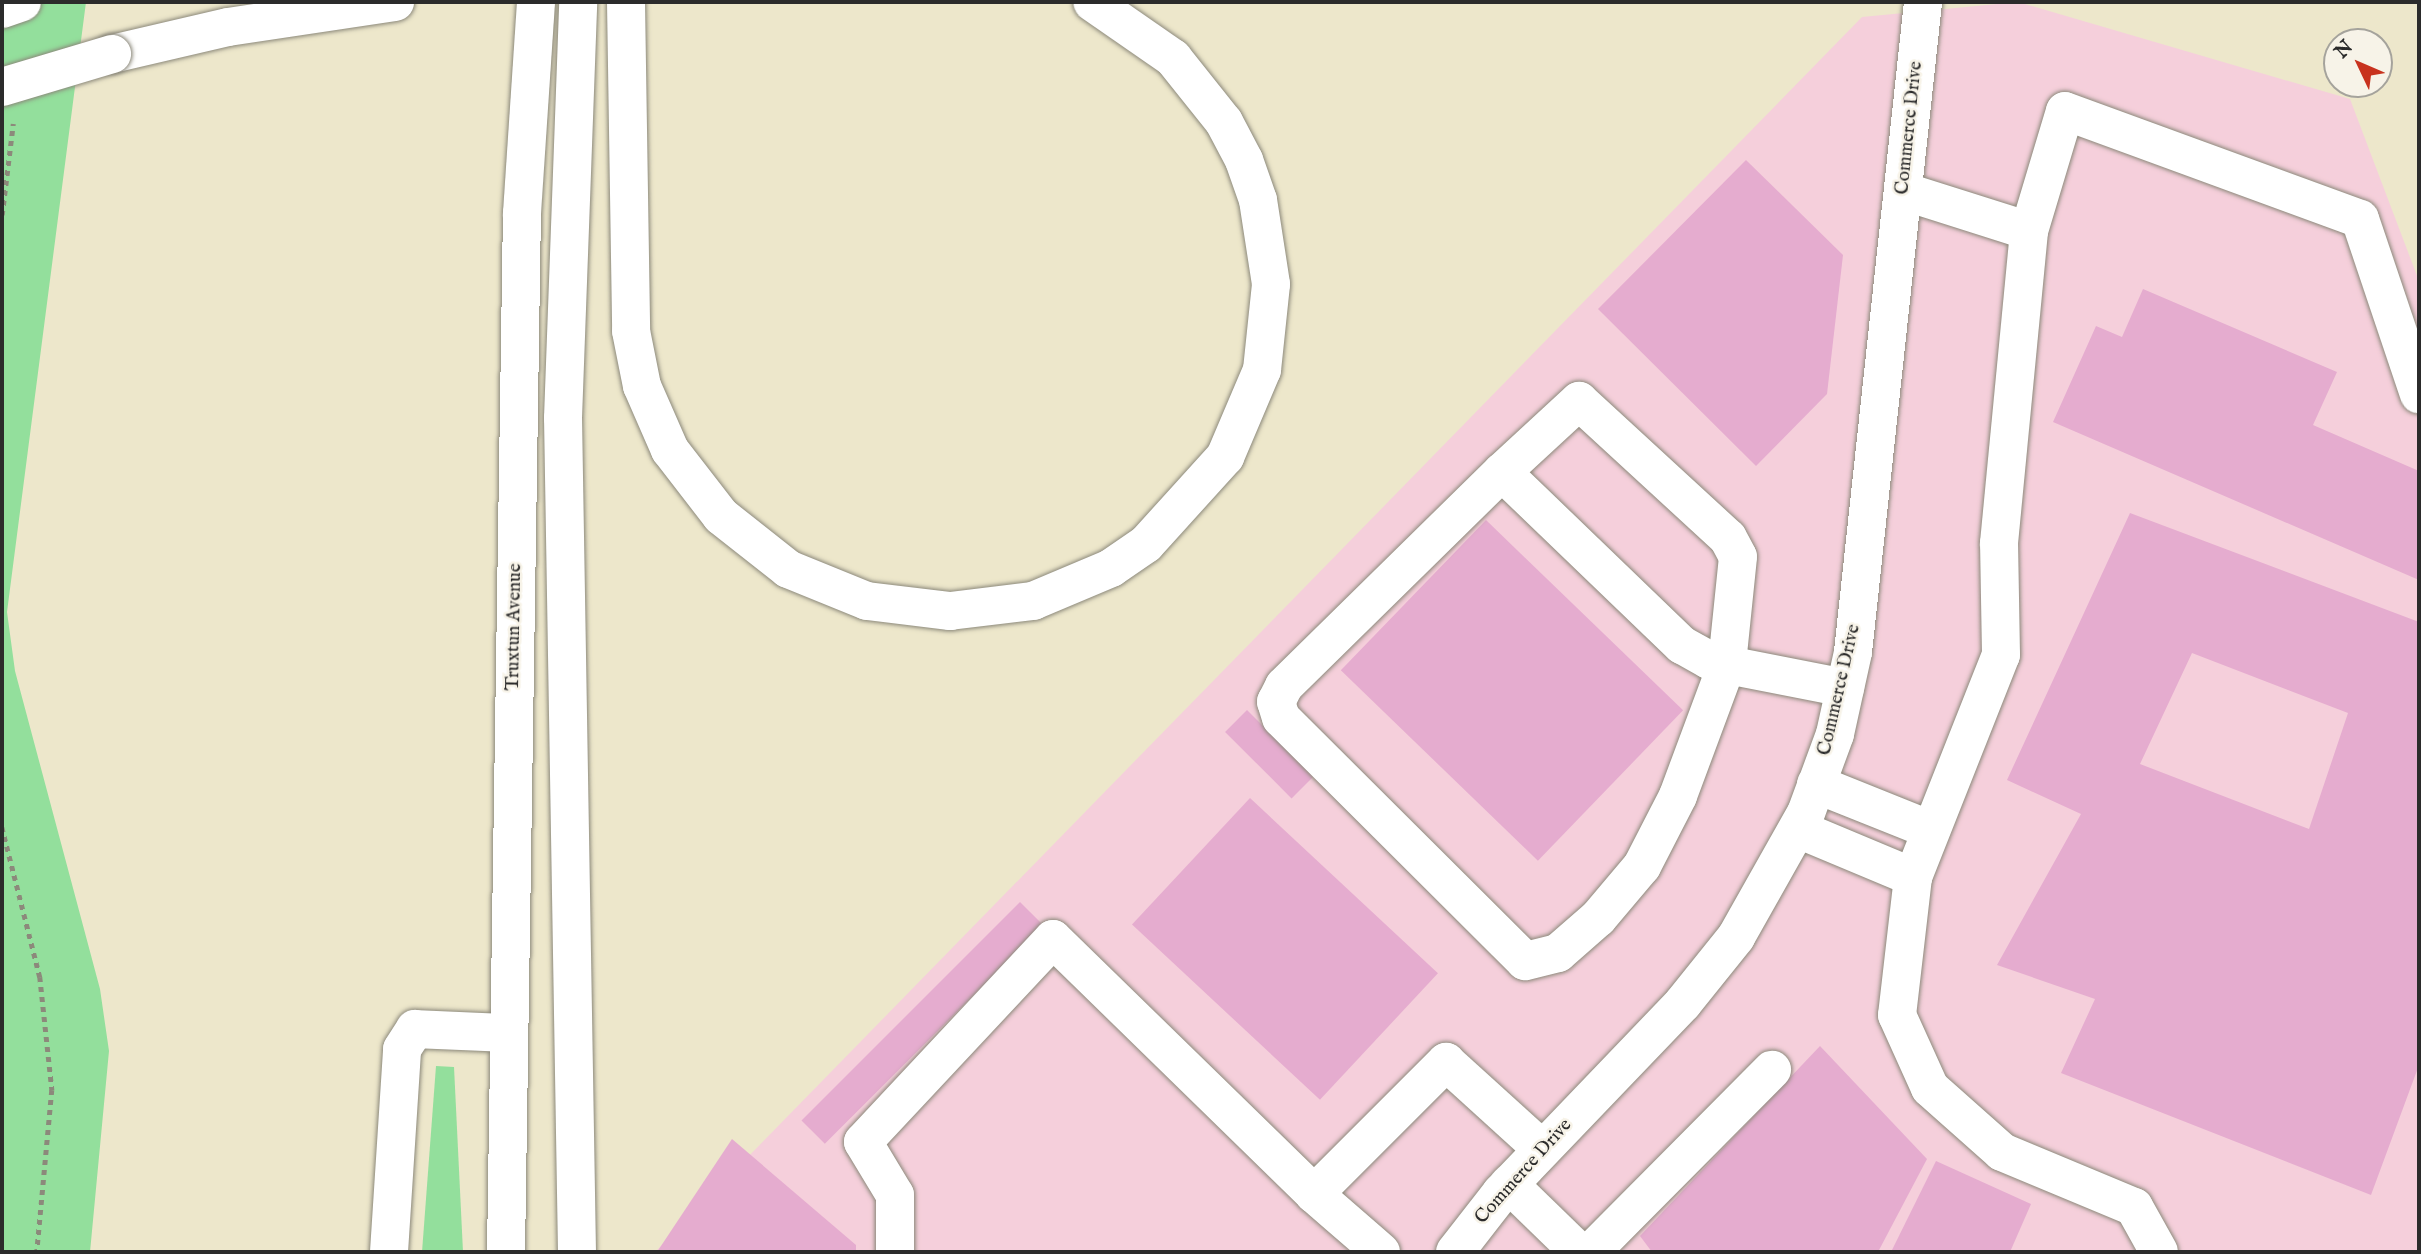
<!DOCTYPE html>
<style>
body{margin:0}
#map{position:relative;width:2421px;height:1254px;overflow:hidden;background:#ede7cb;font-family:"IM FELL English",serif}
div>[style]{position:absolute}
.built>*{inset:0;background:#f5cfdb}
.green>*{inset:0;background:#93df9c}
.building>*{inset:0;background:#e5accf;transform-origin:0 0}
.path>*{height:4.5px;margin-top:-2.25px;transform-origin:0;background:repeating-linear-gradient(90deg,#8c897b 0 5px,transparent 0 10px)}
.roads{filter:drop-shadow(0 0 2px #8c897b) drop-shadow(0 0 2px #8c897b)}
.minor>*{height:38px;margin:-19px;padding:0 19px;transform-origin:19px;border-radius:19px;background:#fff}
.major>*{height:38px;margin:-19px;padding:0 19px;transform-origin:19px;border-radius:19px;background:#fff}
.highway>*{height:38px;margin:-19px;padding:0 19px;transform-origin:19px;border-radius:19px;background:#fff}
.bridges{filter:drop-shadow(0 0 2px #8c897b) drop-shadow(0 0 2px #8c897b)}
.highway-bridge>*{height:38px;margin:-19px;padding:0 19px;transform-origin:19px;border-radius:19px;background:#fff}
span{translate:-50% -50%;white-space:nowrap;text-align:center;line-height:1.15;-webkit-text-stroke:5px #f7f3e8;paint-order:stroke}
.street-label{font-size:19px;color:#2b2b2b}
.frame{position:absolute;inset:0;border:4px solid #2b2b2b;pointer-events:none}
.north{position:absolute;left:2323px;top:28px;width:70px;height:70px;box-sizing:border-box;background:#f7f3e8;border:2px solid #a5a39c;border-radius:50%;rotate:314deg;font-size:19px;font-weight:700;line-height:28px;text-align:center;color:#2b2b2b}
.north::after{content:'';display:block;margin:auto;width:24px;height:32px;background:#c8321e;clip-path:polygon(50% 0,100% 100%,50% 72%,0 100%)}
</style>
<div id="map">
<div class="built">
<div style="clip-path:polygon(2018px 2px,2350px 99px,2419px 281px,2419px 1252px,655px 1252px,1862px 17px)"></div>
</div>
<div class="green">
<div style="clip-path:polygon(2px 2px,86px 2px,7px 612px,15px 671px,100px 989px,109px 1051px,90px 1252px,2px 1252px)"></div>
<div style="clip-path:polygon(436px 1066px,454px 1067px,463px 1252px,422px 1252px)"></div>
</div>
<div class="building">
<div style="clip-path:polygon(1746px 160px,1843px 255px,1827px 394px,1756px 466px,1598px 309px)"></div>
<div style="clip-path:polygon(2143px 289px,2337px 372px,2313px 425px,2419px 471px,2419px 580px,2053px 422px,2096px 326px,2122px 337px)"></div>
<div style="clip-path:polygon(evenodd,2130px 513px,2419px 622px,2419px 1065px,2371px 1195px,2061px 1073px,2095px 999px,1997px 965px,2081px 814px,2007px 780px,2130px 513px,2192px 653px,2348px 713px,2309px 829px,2140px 764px,2192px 653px)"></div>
<div style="left:1486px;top:520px;width:274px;height:209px;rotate:44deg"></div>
<div style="left:1247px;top:710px;width:94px;height:31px;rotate:45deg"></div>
<div style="left:1250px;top:798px;width:257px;height:173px;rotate:43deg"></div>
<div style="left:1020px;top:902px;width:33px;height:309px;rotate:45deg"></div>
<div style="clip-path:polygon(1820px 1046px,1927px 1159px,1878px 1252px,1652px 1252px,1640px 1236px)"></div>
<div style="clip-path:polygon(732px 1139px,856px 1245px,856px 1252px,657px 1252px)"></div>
<div style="clip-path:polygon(1936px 1161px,2031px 1204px,2010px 1252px,1891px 1252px)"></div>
</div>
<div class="path">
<div style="left:2px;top:215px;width:92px;rotate:-83.1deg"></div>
<div style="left:2px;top:827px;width:155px;rotate:75.8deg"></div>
<div style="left:40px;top:977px;width:114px;rotate:83.9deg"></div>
<div style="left:52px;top:1090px;width:163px;rotate:95.3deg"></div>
</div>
<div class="roads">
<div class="minor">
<div style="left:1903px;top:191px;width:132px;rotate:17.6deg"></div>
<div style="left:2029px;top:231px;width:125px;rotate:-73.3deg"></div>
<div style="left:2065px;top:111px;width:314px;rotate:20.1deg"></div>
<div style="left:2360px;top:219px;width:185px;rotate:71.4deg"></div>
<div style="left:1502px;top:472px;width:105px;rotate:-42.7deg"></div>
<div style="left:1579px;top:401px;width:202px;rotate:42.6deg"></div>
<div style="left:1728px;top:538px;width:21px;rotate:62deg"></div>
<div style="left:1738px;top:557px;width:108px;rotate:95.9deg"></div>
<div style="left:1727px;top:664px;width:141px;rotate:110.4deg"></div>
<div style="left:1678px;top:796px;width:79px;rotate:117.2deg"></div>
<div style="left:1642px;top:866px;width:68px;rotate:130.2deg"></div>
<div style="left:1598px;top:918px;width:53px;rotate:138.8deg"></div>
<div style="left:1558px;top:953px;width:34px;rotate:166deg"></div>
<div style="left:1525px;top:961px;width:344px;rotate:-135.1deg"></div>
<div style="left:1281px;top:718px;width:17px;rotate:-107deg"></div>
<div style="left:1276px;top:702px;width:18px;rotate:-63deg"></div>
<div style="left:1284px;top:686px;width:305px;rotate:-44.5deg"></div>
<div style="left:1502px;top:472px;width:250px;rotate:43.9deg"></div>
<div style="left:1682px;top:645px;width:31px;rotate:29deg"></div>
<div style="left:1709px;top:660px;width:18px;rotate:13deg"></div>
<div style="left:1727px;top:664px;width:11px;rotate:15deg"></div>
<div style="left:1738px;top:667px;width:109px;rotate:11.1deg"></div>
<div style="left:1816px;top:784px;width:124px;rotate:21.8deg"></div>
<div style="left:1798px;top:829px;width:125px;rotate:22.7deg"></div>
<div style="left:1913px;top:877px;width:139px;rotate:96.6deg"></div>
<div style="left:1897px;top:1015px;width:80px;rotate:65.7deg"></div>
<div style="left:1930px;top:1088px;width:96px;rotate:41.6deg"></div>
<div style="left:2002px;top:1152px;width:143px;rotate:22.6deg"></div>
<div style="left:2134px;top:1207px;width:51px;rotate:60.9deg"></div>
<div style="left:1913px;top:877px;width:239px;rotate:-68.4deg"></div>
<div style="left:2001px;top:655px;width:112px;rotate:-91deg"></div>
<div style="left:1999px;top:543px;width:313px;rotate:-84.5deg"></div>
<div style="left:1509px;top:1184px;width:98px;rotate:44.2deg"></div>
<div style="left:389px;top:1252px;width:203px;rotate:-86.3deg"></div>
<div style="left:402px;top:1049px;width:24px;rotate:-57deg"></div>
<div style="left:415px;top:1029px;width:93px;rotate:2.5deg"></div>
<div style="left:895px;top:1252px;width:57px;rotate:-90deg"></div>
<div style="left:895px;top:1195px;width:62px;rotate:-121.1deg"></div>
<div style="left:863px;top:1142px;width:278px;rotate:-46.9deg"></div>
<div style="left:1053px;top:939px;width:365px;rotate:44.3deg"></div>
<div style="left:1381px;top:1252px;width:89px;rotate:-139.1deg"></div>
<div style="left:1314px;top:1194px;width:187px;rotate:-45deg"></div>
<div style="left:1446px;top:1062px;width:130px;rotate:42.2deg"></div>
<div style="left:1455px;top:1252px;width:75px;rotate:-52.1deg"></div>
<div style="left:1501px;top:1193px;width:263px;rotate:-46.2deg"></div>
<div style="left:1683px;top:1003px;width:85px;rotate:-51.2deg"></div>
<div style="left:1736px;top:937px;width:142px;rotate:-60.6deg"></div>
<div style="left:1806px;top:813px;width:84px;rotate:-69.8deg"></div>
<div style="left:1835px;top:734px;width:84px;rotate:-77.6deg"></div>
<div style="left:1853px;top:652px;width:654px;rotate:-83.85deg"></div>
<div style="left:1591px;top:1252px;width:257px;rotate:-45.2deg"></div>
</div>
<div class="major">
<div style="left:506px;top:1252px;width:1039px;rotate:-89.12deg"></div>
<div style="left:522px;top:213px;width:211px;rotate:-86.2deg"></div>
<div style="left:577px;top:1252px;width:834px;rotate:-90.96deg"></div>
<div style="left:563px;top:418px;width:416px;rotate:-87.9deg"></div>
</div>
<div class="highway">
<div style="left:626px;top:2px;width:329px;rotate:89.1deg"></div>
<div style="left:631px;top:331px;width:56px;rotate:78.7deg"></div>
<div style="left:642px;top:386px;width:70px;rotate:66.4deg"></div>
<div style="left:670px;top:450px;width:83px;rotate:52.3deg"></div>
<div style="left:721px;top:516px;width:85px;rotate:38.3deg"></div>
<div style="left:788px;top:569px;width:85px;rotate:22.1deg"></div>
<div style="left:867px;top:601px;width:84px;rotate:6.9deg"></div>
<div style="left:950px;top:611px;width:84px;rotate:-6.9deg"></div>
<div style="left:1033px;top:601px;width:85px;rotate:-22.9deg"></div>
<div style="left:1111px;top:568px;width:42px;rotate:-34.4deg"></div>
<div style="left:1146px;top:544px;width:118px;rotate:-47.8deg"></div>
<div style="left:1225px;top:457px;width:95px;rotate:-67deg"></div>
<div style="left:1262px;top:370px;width:86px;rotate:-84deg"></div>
<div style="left:1271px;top:284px;width:85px;rotate:-98.8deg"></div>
<div style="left:1258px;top:200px;width:42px;rotate:-109.3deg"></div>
<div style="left:1244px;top:160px;width:43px;rotate:-117.8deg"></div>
<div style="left:1224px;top:122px;width:82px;rotate:-128.6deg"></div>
<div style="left:1173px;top:58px;width:98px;rotate:-145.3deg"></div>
<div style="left:2px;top:9px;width:21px;rotate:-19deg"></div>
<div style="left:112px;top:54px;width:119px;rotate:-13.1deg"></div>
<div style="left:228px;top:27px;width:169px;rotate:-8.5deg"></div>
</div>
</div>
<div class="bridges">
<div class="highway-bridge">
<div style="left:2px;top:87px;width:115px;rotate:-16.7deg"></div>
</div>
</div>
<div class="street-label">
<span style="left:1910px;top:128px;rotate:-84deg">Commerce Drive</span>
<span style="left:515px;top:627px;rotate:-89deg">Truxtun Avenue</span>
<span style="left:1840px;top:690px;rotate:-77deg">Commerce Drive</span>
<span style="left:1524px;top:1172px;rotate:-48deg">Commerce Drive</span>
</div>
<div class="frame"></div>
<div class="north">N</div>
</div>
